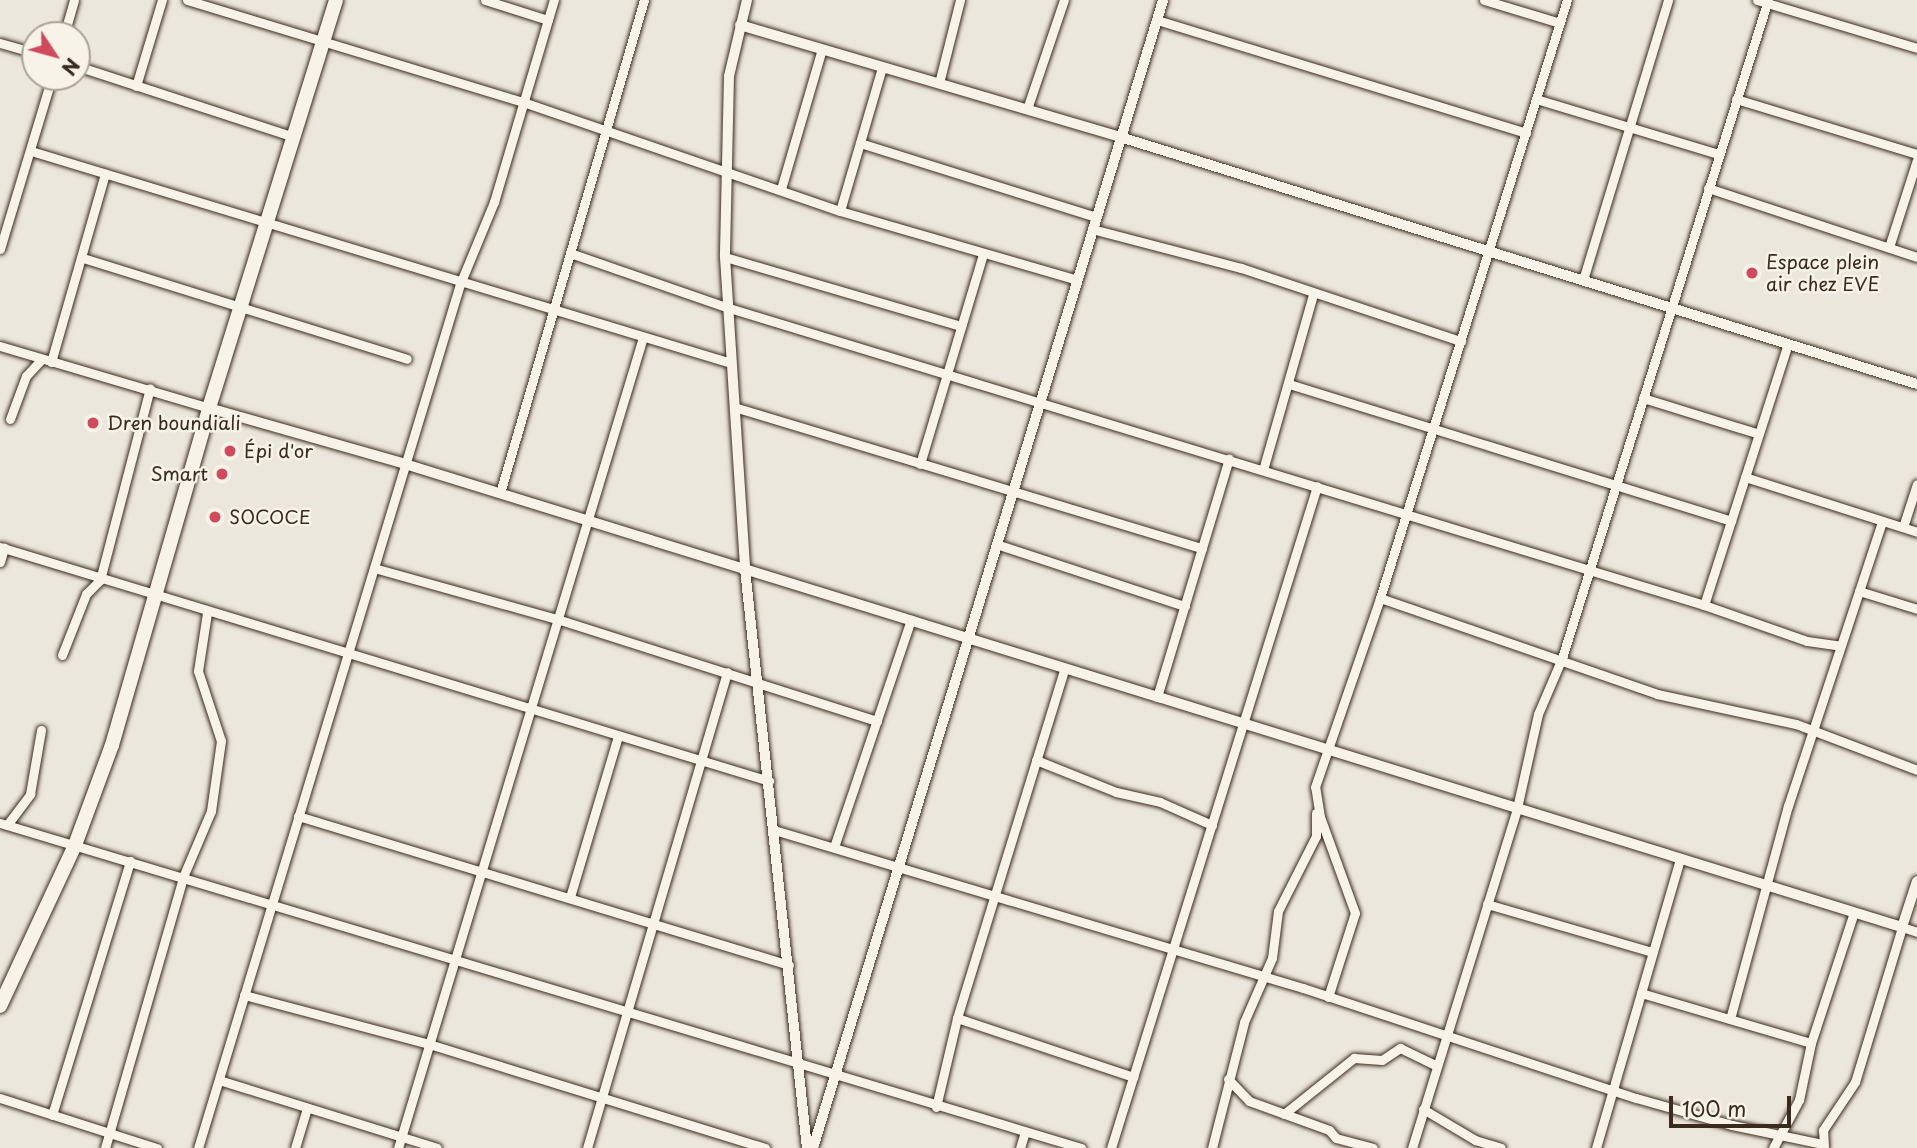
<!DOCTYPE html>
<meta charset="utf-8">
<style>
body{margin:0}
#map{position:relative;width:1917px;height:1148px;overflow:hidden;background:#ece7dc;font-family:"Playpen Sans",sans-serif}
div>[style]{position:absolute}
.roads{filter:drop-shadow(0 0 2px #3b2a1e) drop-shadow(0 0 2px #3b2a1e)}
.minor>*{height:9px;margin:-4.5px;padding:0 4.5px;transform-origin:4.5px;border-radius:4.5px;background:#f7f3e8}
.tertiary>*{height:10px;margin:-5px;padding:0 5px;transform-origin:5px;border-radius:5px;background:#f7f3e8}
.primary>*{height:14px;margin:-7px;padding:0 7px;transform-origin:7px;border-radius:7px;background:#f7f3e8}
.dots>*{width:19px;height:19px;translate:-50% -50%;box-sizing:border-box;border:4px solid #f7f3e8;border-radius:50%}
span{translate:-50% -50%;white-space:nowrap;text-align:center;line-height:1.15;-webkit-text-stroke:5px #f7f3e8;paint-order:stroke}
.poi-label{font-size:19px;color:#3b2a1e}
.left{translate:0 -50%;text-align:left}
.right{translate:-100% -50%;text-align:right}
.north{position:absolute;left:21px;top:21px;width:70px;height:70px;box-sizing:border-box;background:#f7f3e8;border:2px solid #aca397;border-radius:50%;rotate:126deg;font-size:19px;font-weight:700;line-height:28px;text-align:center;color:#3b2a1e}
.north::after{content:'';display:block;margin:auto;width:24px;height:32px;background:#d1495b;clip-path:polygon(50% 0,100% 100%,50% 72%,0 100%)}
.scale{position:absolute;left:1669px;top:1096px;width:122px;height:32px;box-sizing:border-box;border:4px solid #3b2a1e;border-top:0;padding-left:9px;font-size:21px;line-height:24px;white-space:nowrap;color:#3b2a1e;-webkit-text-stroke:5px #f7f3e8;paint-order:stroke}
</style>
<div id="map">
<div class="roads">
<div class="minor">
<div style="left:187px;top:0;width:351px;rotate:16.9deg"></div>
<div style="left:523px;top:102px;width:335px;rotate:19deg"></div>
<div style="left:840px;top:211px;width:247px;rotate:16.2deg"></div>
<div style="left:485px;top:0;width:66px;rotate:17.6deg"></div>
<div style="left:1484px;top:0;width:79px;rotate:16.8deg"></div>
<div style="left:1757px;top:0;width:167px;rotate:16.7deg"></div>
<div style="left:1157px;top:20px;width:386px;rotate:17deg"></div>
<div style="left:64px;top:35px;width:36px;rotate:-74deg"></div>
<div style="left:0;top:43px;width:36px;rotate:16deg"></div>
<div style="left:77px;top:66px;width:228px;rotate:18.1deg"></div>
<div style="left:939px;top:83px;width:86px;rotate:-75.8deg"></div>
<div style="left:136px;top:86px;width:90px;rotate:-73.2deg"></div>
<div style="left:1536px;top:99px;width:190px;rotate:16.8deg"></div>
<div style="left:1736px;top:99px;width:189px;rotate:16.9deg"></div>
<div style="left:1027px;top:109px;width:115px;rotate:-71.3deg"></div>
<div style="left:860px;top:143px;width:247px;rotate:17.4deg"></div>
<div style="left:31px;top:151px;width:731px;rotate:16.85deg"></div>
<div style="left:1708px;top:188px;width:220px;rotate:18.3deg"></div>
<div style="left:781px;top:189px;width:146px;rotate:-73.7deg"></div>
<div style="left:840px;top:211px;width:150px;rotate:-73.7deg"></div>
<div style="left:1092px;top:229px;width:154px;rotate:14.7deg"></div>
<div style="left:1241px;top:268px;width:232px;rotate:18.4deg"></div>
<div style="left:1889px;top:247px;width:91px;rotate:-72.2deg"></div>
<div style="left:0;top:249px;width:180px;rotate:-73.2deg"></div>
<div style="left:570px;top:253px;width:168px;rotate:19.1deg"></div>
<div style="left:729px;top:308px;width:1019px;rotate:16.94deg"></div>
<div style="left:1704px;top:605px;width:109px;rotate:19.3deg"></div>
<div style="left:1807px;top:641px;width:34px;rotate:8deg"></div>
<div style="left:725px;top:257px;width:246px;rotate:16.3deg"></div>
<div style="left:83px;top:258px;width:339px;rotate:17.3deg"></div>
<div style="left:1583px;top:280px;width:293px;rotate:-73.1deg"></div>
<div style="left:0;top:346px;width:218px;rotate:16.5deg"></div>
<div style="left:51px;top:362px;width:196px;rotate:-74deg"></div>
<div style="left:1289px;top:384px;width:463px;rotate:17.2deg"></div>
<div style="left:1643px;top:398px;width:121px;rotate:17.2deg"></div>
<div style="left:734px;top:407px;width:489px;rotate:16.8deg"></div>
<div style="left:10px;top:419px;width:46px;rotate:-69.6deg"></div>
<div style="left:26px;top:376px;width:23px;rotate:-47deg"></div>
<div style="left:920px;top:464px;width:219px;rotate:-73.3deg"></div>
<div style="left:1263px;top:470px;width:182px;rotate:-74.1deg"></div>
<div style="left:1745px;top:477px;width:181px;rotate:17.7deg"></div>
<div style="left:500px;top:493px;width:514px;rotate:-73.72deg"></div>
<div style="left:1903px;top:527px;width:45px;rotate:-72deg"></div>
<div style="left:996px;top:544px;width:199px;rotate:18.2deg"></div>
<div style="left:0;top:547px;width:804px;rotate:16.92deg"></div>
<div style="left:0;top:562px;width:15px;rotate:-74deg"></div>
<div style="left:374px;top:568px;width:190px;rotate:15.6deg"></div>
<div style="left:557px;top:619px;width:336px;rotate:17.7deg"></div>
<div style="left:1859px;top:591px;width:61px;rotate:17.2deg"></div>
<div style="left:1380px;top:598px;width:293px;rotate:19.1deg"></div>
<div style="left:1657px;top:694px;width:142px;rotate:12.2deg"></div>
<div style="left:1796px;top:724px;width:129px;rotate:20.8deg"></div>
<div style="left:1704px;top:605px;width:274px;rotate:-72.2deg"></div>
<div style="left:62px;top:655px;width:66px;rotate:-68.5deg"></div>
<div style="left:86px;top:594px;width:20px;rotate:-45deg"></div>
<div style="left:100px;top:580px;width:198px;rotate:-75.4deg"></div>
<div style="left:1157px;top:697px;width:249px;rotate:-73.2deg"></div>
<div style="left:1036px;top:760px;width:86px;rotate:21.8deg"></div>
<div style="left:1116px;top:792px;width:45px;rotate:12.8deg"></div>
<div style="left:1160px;top:802px;width:57px;rotate:23.9deg"></div>
<div style="left:298px;top:816px;width:513px;rotate:16.88deg"></div>
<div style="left:0;top:823px;width:1129px;rotate:16.73deg"></div>
<div style="left:7px;top:825px;width:39px;rotate:-53deg"></div>
<div style="left:30px;top:794px;width:65px;rotate:-80.2deg"></div>
<div style="left:774px;top:830px;width:552px;rotate:16.63deg"></div>
<div style="left:1303px;top:988px;width:351px;rotate:18.3deg"></div>
<div style="left:1636px;top:1098px;width:100px;rotate:15.7deg"></div>
<div style="left:1732px;top:1125px;width:92px;rotate:11.9deg"></div>
<div style="left:834px;top:847px;width:240px;rotate:-71.3deg"></div>
<div style="left:570px;top:897px;width:168px;rotate:-73.4deg"></div>
<div style="left:1487px;top:904px;width:172px;rotate:16.2deg"></div>
<div style="left:1641px;top:993px;width:177px;rotate:16.4deg"></div>
<div style="left:244px;top:995px;width:191px;rotate:14.8deg"></div>
<div style="left:429px;top:1044px;width:352px;rotate:17.2deg"></div>
<div style="left:1328px;top:997px;width:88px;rotate:-72.2deg"></div>
<div style="left:1355px;top:913px;width:102px;rotate:-110deg"></div>
<div style="left:1320px;top:817px;width:30px;rotate:-99deg"></div>
<div style="left:1315px;top:787px;width:200px;rotate:-71deg"></div>
<div style="left:1380px;top:598px;width:627px;rotate:-72.64deg"></div>
<div style="left:957px;top:1018px;width:186px;rotate:18.5deg"></div>
<div style="left:1730px;top:1019px;width:221px;rotate:-74.8deg"></div>
<div style="left:1788px;top:806px;width:300px;rotate:-71.7deg"></div>
<div style="left:1228px;top:1079px;width:30px;rotate:46deg"></div>
<div style="left:1249px;top:1101px;width:85px;rotate:19.9deg"></div>
<div style="left:1329px;top:1130px;width:11px;rotate:49deg"></div>
<div style="left:1336px;top:1138px;width:38px;rotate:15deg"></div>
<div style="left:219px;top:1080px;width:228px;rotate:17.3deg"></div>
<div style="left:0;top:1098px;width:165px;rotate:17.7deg"></div>
<div style="left:936px;top:1107px;width:91px;rotate:-76.7deg"></div>
<div style="left:957px;top:1018px;width:366px;rotate:-72.9deg"></div>
<div style="left:1423px;top:1109px;width:61px;rotate:30.8deg"></div>
<div style="left:1475px;top:1140px;width:27px;rotate:17deg"></div>
<div style="left:1284px;top:1114px;width:90px;rotate:-38.7deg"></div>
<div style="left:1354px;top:1058px;width:28px;rotate:4deg"></div>
<div style="left:1382px;top:1060px;width:22px;rotate:-34deg"></div>
<div style="left:1400px;top:1048px;width:41px;rotate:25.9deg"></div>
<div style="left:52px;top:1115px;width:266px;rotate:-72.9deg"></div>
<div style="left:1824px;top:1147px;width:17px;rotate:-93deg"></div>
<div style="left:1823px;top:1130px;width:58px;rotate:-56.3deg"></div>
<div style="left:1855px;top:1082px;width:162px;rotate:-73.1deg"></div>
<div style="left:1902px;top:927px;width:16px;rotate:18deg"></div>
<div style="left:105px;top:1148px;width:282px;rotate:-73.9deg"></div>
<div style="left:183px;top:877px;width:72px;rotate:-67deg"></div>
<div style="left:211px;top:811px;width:71px;rotate:-81.9deg"></div>
<div style="left:221px;top:741px;width:74px;rotate:-108.2deg"></div>
<div style="left:198px;top:671px;width:59px;rotate:-81.2deg"></div>
<div style="left:198px;top:1148px;width:903px;rotate:-73.13deg"></div>
<div style="left:460px;top:284px;width:89px;rotate:-67.5deg"></div>
<div style="left:494px;top:202px;width:211px;rotate:-73.5deg"></div>
<div style="left:295px;top:1148px;width:42px;rotate:-73.3deg"></div>
<div style="left:398px;top:1148px;width:847px;rotate:-73.19deg"></div>
<div style="left:587px;top:1148px;width:496px;rotate:-73.6deg"></div>
<div style="left:1020px;top:1148px;width:17px;rotate:-73deg"></div>
<div style="left:1111px;top:1148px;width:693px;rotate:-72.71deg"></div>
<div style="left:1212px;top:1148px;width:130px;rotate:-75.7deg"></div>
<div style="left:1244px;top:1022px;width:70px;rotate:-66.4deg"></div>
<div style="left:1272px;top:958px;width:47px;rotate:-82.7deg"></div>
<div style="left:1278px;top:911px;width:84px;rotate:-63.1deg"></div>
<div style="left:1316px;top:836px;width:23px;rotate:-90deg"></div>
<div style="left:1412px;top:1148px;width:356px;rotate:-72.8deg"></div>
<div style="left:1517px;top:808px;width:96px;rotate:-77.4deg"></div>
<div style="left:1538px;top:714px;width:61px;rotate:-66.8deg"></div>
<div style="left:1562px;top:658px;width:689px;rotate:-72.62deg"></div>
<div style="left:1596px;top:1148px;width:302px;rotate:-73.8deg"></div>
<div style="left:1773px;top:1148px;width:55px;rotate:-61.6deg"></div>
<div style="left:1799px;top:1100px;width:58px;rotate:-78.1deg"></div>
<div style="left:1811px;top:1043px;width:138px;rotate:-71.8deg"></div>
</div>
<div class="tertiary">
<div style="left:747px;top:0;width:78px;rotate:103.3deg"></div>
<div style="left:729px;top:76px;width:181px;rotate:91.3deg"></div>
<div style="left:725px;top:257px;width:313px;rotate:86.3deg"></div>
<div style="left:745px;top:569px;width:582px;rotate:83.89deg"></div>
<div style="left:740px;top:25px;width:396px;rotate:16.4deg"></div>
<div style="left:1120px;top:137px;width:834px;rotate:17.22deg"></div>
<div style="left:209px;top:408px;width:204px;rotate:15.9deg"></div>
<div style="left:405px;top:464px;width:1567px;rotate:17.19deg"></div>
<div style="left:1902px;top:927px;width:48px;rotate:-71.9deg"></div>
<div style="left:813px;top:1148px;width:1200px;rotate:-73.04deg"></div>
</div>
<div class="primary">
<div style="left:0;top:1006px;width:178px;rotate:-65deg"></div>
<div style="left:75px;top:845px;width:107px;rotate:-69.7deg"></div>
<div style="left:112px;top:745px;width:351px;rotate:-73.9deg"></div>
<div style="left:209px;top:408px;width:427px;rotate:-72.7deg"></div>
</div>
</div>
<div class="dots">
<div style="left:1752px;top:273px;background:#d1495b"></div>
<div style="left:93px;top:423px;background:#d1495b"></div>
<div style="left:230px;top:451px;background:#d1495b"></div>
<div style="left:222px;top:474px;background:#d1495b"></div>
<div style="left:215px;top:517px;background:#d1495b"></div>
</div>
<div class="poi-label">
<span class="left" style="left:1766px;top:273px">Espace plein<br>air chez EVE</span>
<span class="left" style="left:107px;top:423px">Dren boundiali</span>
<span class="left" style="left:244px;top:451px">Épi d'or</span>
<span class="right" style="left:208px;top:474px">Smart</span>
<span class="left" style="left:229px;top:517px">SOCOCE</span>
</div>
<div class="north">N</div>
<div class="scale">100 m</div>
</div>
